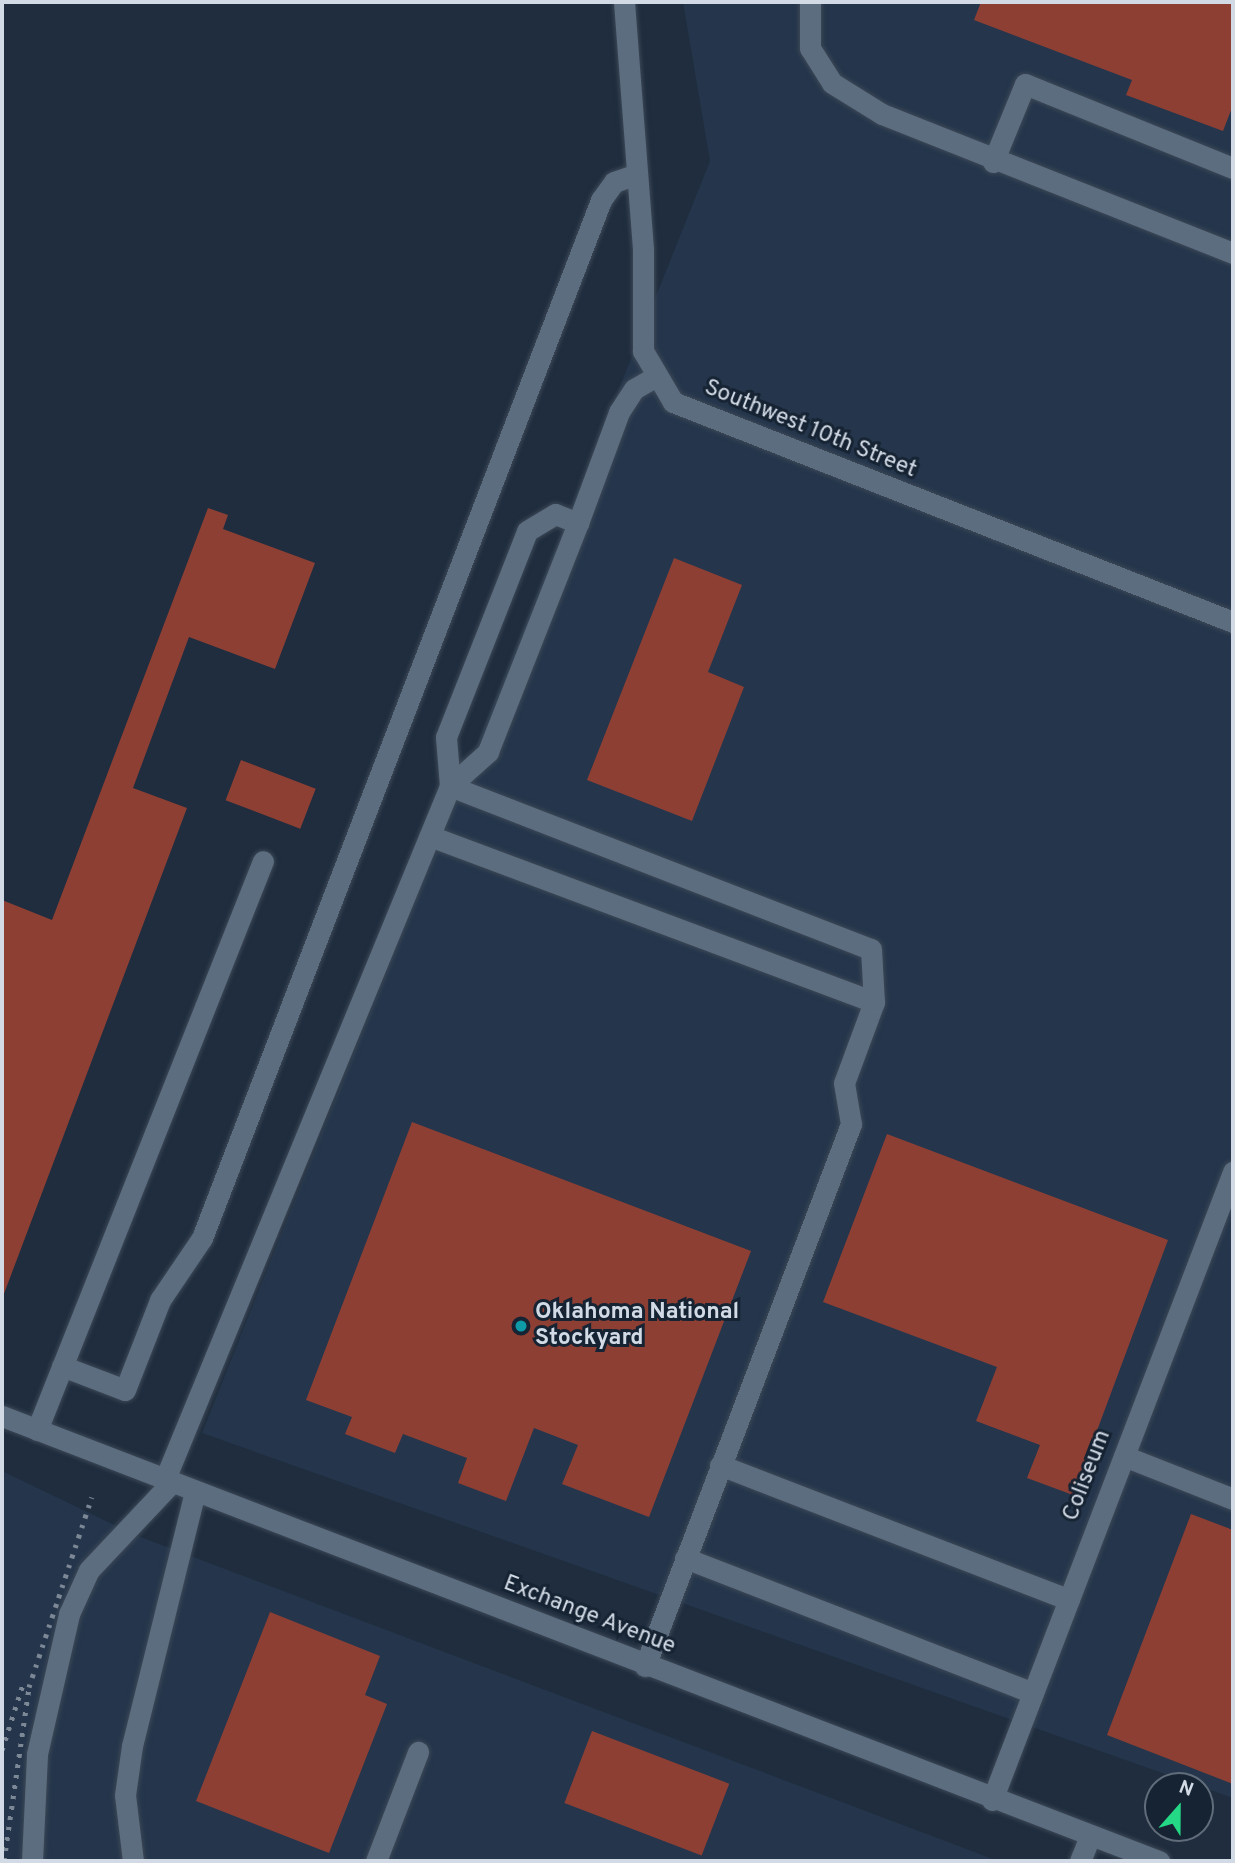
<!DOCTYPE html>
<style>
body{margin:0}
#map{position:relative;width:1235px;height:1863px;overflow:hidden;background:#1f2d3e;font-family:Overpass,sans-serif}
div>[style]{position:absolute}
.built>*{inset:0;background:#25364c}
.building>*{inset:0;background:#8e3f34;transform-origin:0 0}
.roads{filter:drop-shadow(0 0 2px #3c4856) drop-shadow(0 0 2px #3c4856)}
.minor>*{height:21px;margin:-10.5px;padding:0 10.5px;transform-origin:10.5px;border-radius:10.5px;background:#5d6d80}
.rail>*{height:5px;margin-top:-2.5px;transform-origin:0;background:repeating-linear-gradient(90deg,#7d8896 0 3.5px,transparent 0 10.5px)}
.dots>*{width:19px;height:19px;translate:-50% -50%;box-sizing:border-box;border:4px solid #162333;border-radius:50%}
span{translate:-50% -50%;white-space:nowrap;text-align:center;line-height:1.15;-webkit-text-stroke:6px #162333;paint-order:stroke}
.street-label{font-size:23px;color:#d1dae5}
.poi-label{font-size:23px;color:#d1dae5;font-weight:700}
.left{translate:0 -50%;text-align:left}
.frame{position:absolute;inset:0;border:4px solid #d1dae5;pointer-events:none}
.north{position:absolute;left:1144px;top:1772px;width:70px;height:70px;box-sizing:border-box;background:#162333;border:2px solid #616c7a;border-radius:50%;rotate:21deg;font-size:19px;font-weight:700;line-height:28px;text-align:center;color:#d1dae5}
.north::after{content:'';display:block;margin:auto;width:24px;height:32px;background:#24d886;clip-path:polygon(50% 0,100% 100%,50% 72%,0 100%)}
</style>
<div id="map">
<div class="built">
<div style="clip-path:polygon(683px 2px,1233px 2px,1233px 1798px,202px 1433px,710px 161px)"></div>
<div style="clip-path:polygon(2px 1471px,135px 1535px,998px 1861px,2px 1861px)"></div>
</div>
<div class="building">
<div style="clip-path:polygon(981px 2px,1233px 2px,1233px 105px,1223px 131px,1126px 95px,1132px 80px,974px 20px)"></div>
<div style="clip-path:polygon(208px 508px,228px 515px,223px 529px,315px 563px,275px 669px,189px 637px,133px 788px,187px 808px,2px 1299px,2px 900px,52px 920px)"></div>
<div style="clip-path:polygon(674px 558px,742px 585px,708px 672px,744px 687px,692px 821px,587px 780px)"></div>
<div style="left:241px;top:760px;width:80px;height:43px;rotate:21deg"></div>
<div style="clip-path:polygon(412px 1122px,751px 1251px,649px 1517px,562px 1484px,578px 1445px,534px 1428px,506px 1501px,458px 1483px,467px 1458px,403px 1434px,395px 1453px,345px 1434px,352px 1417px,306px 1400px)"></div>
<div style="clip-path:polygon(887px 1134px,1168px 1240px,1073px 1495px,1027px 1478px,1040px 1445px,976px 1421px,997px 1367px,823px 1302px)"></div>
<div style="clip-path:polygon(1191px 1514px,1233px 1530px,1233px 1784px,1107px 1735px)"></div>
<div style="clip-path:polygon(270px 1612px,380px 1656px,365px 1695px,387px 1704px,329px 1853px,196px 1801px)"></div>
<div style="left:592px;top:1731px;width:147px;height:77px;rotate:21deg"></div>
</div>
<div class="roads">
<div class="minor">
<div style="left:624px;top:2px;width:248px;rotate:85.6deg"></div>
<div style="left:643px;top:249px;width:102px;rotate:90deg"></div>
<div style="left:643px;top:351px;width:59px;rotate:59.5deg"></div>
<div style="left:673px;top:402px;width:602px;rotate:21.45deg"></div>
<div style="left:810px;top:2px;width:46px;rotate:90deg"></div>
<div style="left:810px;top:48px;width:41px;rotate:57.8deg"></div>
<div style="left:832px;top:83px;width:59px;rotate:31.8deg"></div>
<div style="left:882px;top:114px;width:378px;rotate:21.6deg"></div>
<div style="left:993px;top:162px;width:84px;rotate:-67.7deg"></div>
<div style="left:1025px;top:84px;width:224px;rotate:22deg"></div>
<div style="left:578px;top:523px;width:246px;rotate:111.5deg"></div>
<div style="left:488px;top:752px;width:51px;rotate:138.2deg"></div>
<div style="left:450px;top:786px;width:451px;rotate:21.2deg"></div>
<div style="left:871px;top:949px;width:53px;rotate:86.8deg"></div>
<div style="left:874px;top:1002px;width:86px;rotate:110.3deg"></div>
<div style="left:844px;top:1083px;width:42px;rotate:80.3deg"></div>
<div style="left:851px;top:1124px;width:580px;rotate:110.81deg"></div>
<div style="left:430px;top:836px;width:474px;rotate:20.5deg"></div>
<div style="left:62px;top:1366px;width:67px;rotate:20.9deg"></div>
<div style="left:125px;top:1390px;width:97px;rotate:-68.7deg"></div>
<div style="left:160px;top:1300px;width:75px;rotate:-55.9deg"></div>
<div style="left:202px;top:1238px;width:1112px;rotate:-68.97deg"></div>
<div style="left:601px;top:200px;width:22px;rotate:-54deg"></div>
<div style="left:614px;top:182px;width:24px;rotate:-19deg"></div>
<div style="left:2px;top:1416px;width:1240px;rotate:21.04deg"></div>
<div style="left:37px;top:1430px;width:612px;rotate:-68.34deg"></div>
<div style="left:1124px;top:1456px;width:117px;rotate:21.5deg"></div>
<div style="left:720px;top:1465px;width:374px;rotate:21.1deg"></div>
<div style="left:165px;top:1479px;width:749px;rotate:-67.64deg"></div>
<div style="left:450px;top:786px;width:49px;rotate:-94.7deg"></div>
<div style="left:446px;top:737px;width:221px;rotate:-68.5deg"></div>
<div style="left:527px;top:531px;width:33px;rotate:-31deg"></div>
<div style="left:555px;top:514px;width:25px;rotate:21deg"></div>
<div style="left:578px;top:523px;width:118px;rotate:-69.7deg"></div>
<div style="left:619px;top:412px;width:27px;rotate:-57deg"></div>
<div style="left:634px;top:389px;width:22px;rotate:-30deg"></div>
<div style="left:685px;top:1558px;width:373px;rotate:21.2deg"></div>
<div style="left:992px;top:1800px;width:673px;rotate:-69.01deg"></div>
<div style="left:32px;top:1861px;width:107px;rotate:-87.3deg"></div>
<div style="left:37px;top:1754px;width:144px;rotate:-77.1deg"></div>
<div style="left:69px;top:1614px;width:48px;rotate:-65.6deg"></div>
<div style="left:89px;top:1570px;width:121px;rotate:-46.7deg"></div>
<div style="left:133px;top:1861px;width:66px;rotate:-96.9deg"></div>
<div style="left:125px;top:1795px;width:49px;rotate:-81.9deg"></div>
<div style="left:132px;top:1746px;width:263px;rotate:-76.1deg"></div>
<div style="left:376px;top:1861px;width:117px;rotate:-68.9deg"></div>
<div style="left:1080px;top:1861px;width:27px;rotate:-68deg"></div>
</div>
</div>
<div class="rail">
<div style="left:2px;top:1750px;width:72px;rotate:-72.3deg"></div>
<div style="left:4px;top:1861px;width:176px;rotate:-81.8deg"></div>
<div style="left:29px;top:1687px;width:200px;rotate:-71.7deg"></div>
</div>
<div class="dots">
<div style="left:521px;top:1326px;background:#0f9aa8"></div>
</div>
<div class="street-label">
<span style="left:810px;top:430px;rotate:22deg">Southwest 10th Street</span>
<span style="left:1088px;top:1476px;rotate:-69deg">Coliseum</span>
<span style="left:589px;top:1616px;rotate:21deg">Exchange Avenue</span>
</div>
<div class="poi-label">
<span class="left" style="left:535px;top:1326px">Oklahoma National<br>Stockyard</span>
</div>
<div class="frame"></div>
<div class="north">N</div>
</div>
